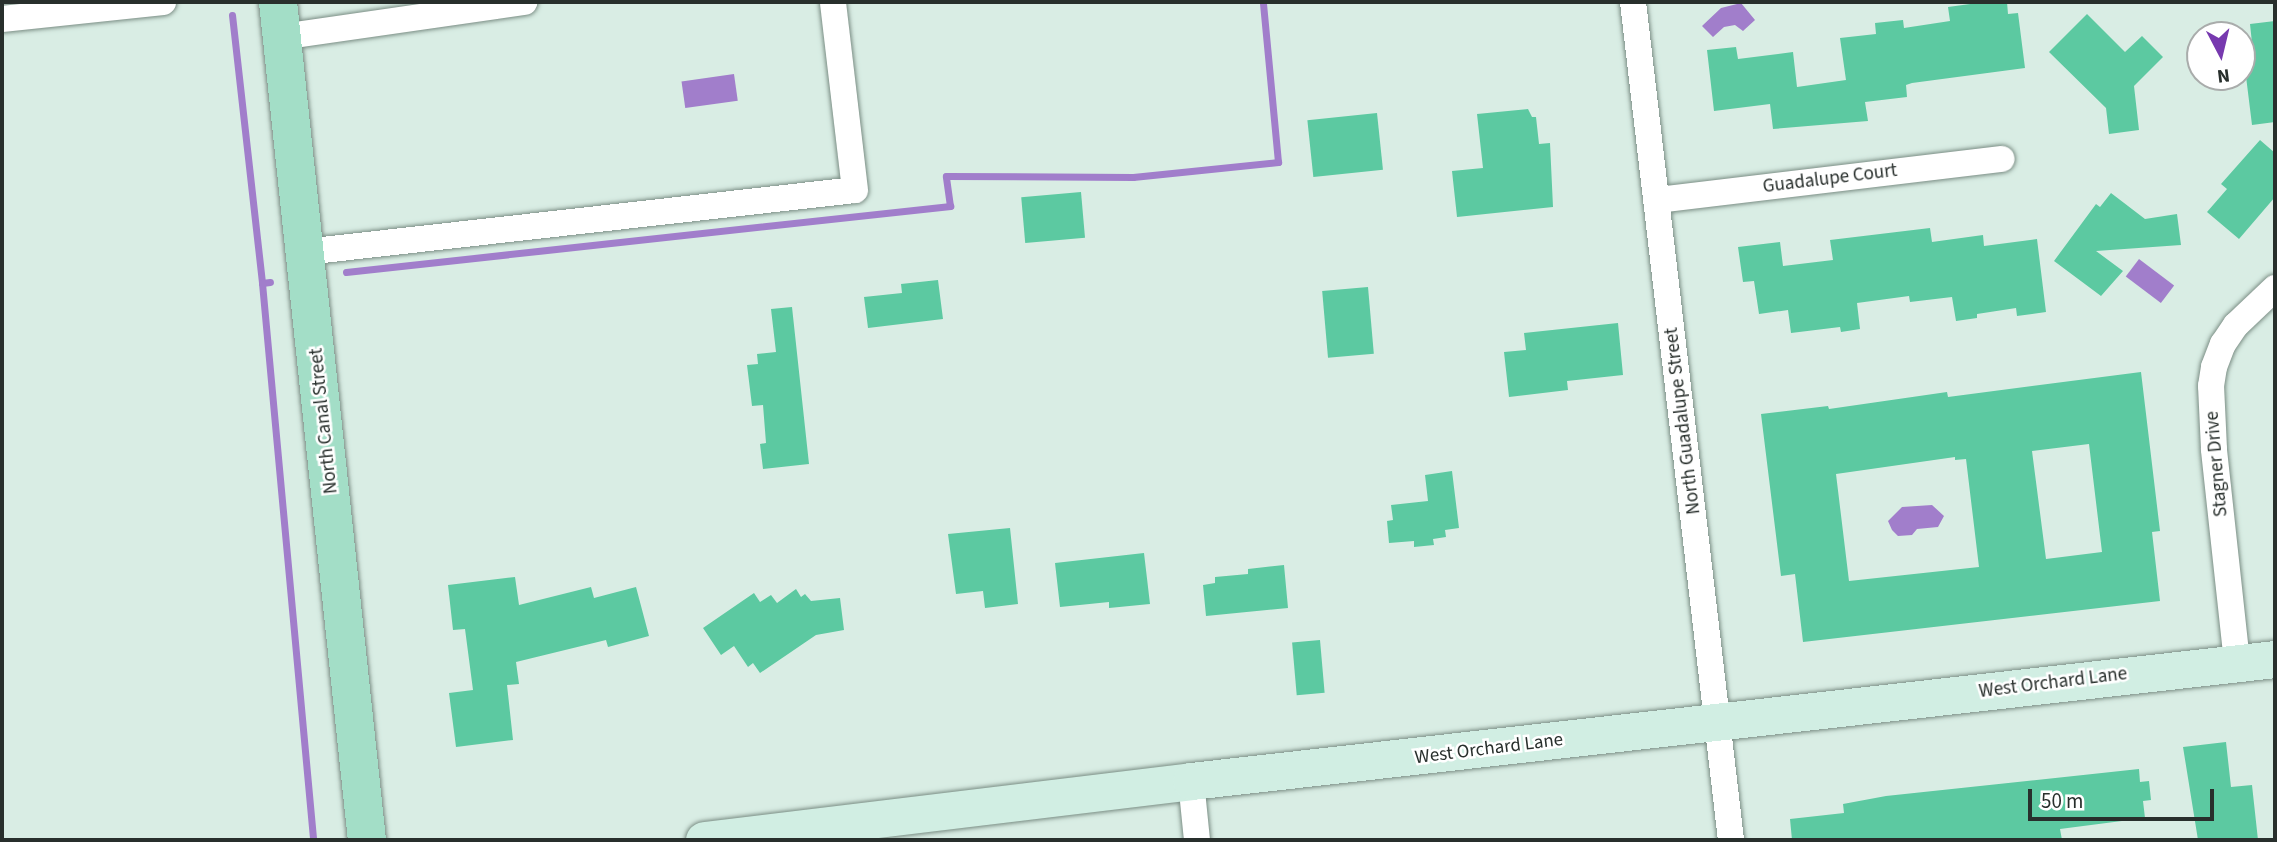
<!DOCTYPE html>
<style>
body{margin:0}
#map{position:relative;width:2277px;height:842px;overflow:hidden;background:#d9ede4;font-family:"Source Sans 3",sans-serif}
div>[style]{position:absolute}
.water>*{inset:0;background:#a17ecb;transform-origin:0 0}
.stream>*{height:7px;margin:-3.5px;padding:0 3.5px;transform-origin:3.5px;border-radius:3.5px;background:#a17ecb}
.building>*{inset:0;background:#5cc9a1;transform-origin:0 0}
.roads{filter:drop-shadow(0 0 2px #7b8e85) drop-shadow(0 0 2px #7b8e85)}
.street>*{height:26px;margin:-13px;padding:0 13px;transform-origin:13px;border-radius:13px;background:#fff}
.secondary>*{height:37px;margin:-18.5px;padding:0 18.5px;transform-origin:18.5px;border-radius:18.5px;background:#d1eee3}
.primary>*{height:38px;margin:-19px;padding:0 19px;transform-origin:19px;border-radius:19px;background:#a3dec7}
span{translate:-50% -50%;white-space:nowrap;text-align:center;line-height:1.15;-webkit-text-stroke:5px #fff;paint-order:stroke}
.street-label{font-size:19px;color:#282f2c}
.frame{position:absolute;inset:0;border:4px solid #282f2c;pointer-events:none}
.north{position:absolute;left:2186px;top:21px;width:70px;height:70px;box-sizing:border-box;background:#fff;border:2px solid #a9acab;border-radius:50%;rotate:173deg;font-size:19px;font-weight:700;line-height:28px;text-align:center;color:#282f2c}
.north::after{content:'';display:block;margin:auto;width:24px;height:32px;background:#7739af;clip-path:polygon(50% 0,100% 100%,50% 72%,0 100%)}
.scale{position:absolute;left:2028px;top:789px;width:186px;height:32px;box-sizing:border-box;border:4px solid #282f2c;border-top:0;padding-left:9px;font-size:21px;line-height:24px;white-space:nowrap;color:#282f2c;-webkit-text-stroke:5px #fff;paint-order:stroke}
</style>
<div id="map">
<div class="water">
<div style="clip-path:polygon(1741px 3px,1755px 20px,1743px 31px,1735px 25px,1724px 27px,1713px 37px,1702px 26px,1721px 8px)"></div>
<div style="left:734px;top:74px;width:27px;height:53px;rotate:82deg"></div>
<div style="left:2139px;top:259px;width:44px;height:22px;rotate:37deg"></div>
<div style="clip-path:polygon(1932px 505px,1944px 516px,1938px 527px,1917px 529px,1912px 535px,1898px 536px,1892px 530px,1888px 521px,1902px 507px)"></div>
</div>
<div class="stream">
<div style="left:232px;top:15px;width:270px;rotate:83.6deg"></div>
<div style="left:262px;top:283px;width:8px;rotate:-7deg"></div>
<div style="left:346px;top:272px;width:608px;rotate:-6.24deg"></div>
<div style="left:950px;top:206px;width:30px;rotate:-98deg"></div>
<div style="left:946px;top:176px;width:187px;rotate:0.3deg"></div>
<div style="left:1133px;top:177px;width:146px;rotate:-5.9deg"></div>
<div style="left:1278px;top:162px;width:161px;rotate:-95.4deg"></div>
<div style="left:262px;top:283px;width:557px;rotate:84.75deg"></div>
</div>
<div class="building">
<div style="clip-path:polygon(1985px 2px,2007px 2px,2008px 14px,2018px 13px,2025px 68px,1912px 83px,1906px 85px,1907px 97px,1865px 102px,1868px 121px,1773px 129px,1770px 104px,1714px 111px,1707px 50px,1736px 47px,1738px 59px,1793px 52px,1797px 87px,1846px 80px,1840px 38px,1876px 34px,1875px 23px,1903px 20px,1904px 28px,1950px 21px,1948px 7px)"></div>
<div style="clip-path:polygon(2087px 14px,2125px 52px,2142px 36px,2163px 57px,2134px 86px,2139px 130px,2109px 134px,2106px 108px,2049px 52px)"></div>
<div style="clip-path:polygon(2275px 21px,2275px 122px,2252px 125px,2242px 44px,2252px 43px,2250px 24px)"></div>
<div style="clip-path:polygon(1528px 109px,1532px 117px,1536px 117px,1539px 144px,1550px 143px,1553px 207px,1457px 217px,1452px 171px,1483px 168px,1477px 114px)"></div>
<div style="left:1377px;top:113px;width:57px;height:70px;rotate:84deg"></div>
<div style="clip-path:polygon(2260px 140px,2275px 153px,2275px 197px,2239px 239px,2207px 212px,2227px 189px,2221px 184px)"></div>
<div style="left:1081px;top:192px;width:46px;height:60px;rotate:85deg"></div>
<div style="clip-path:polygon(2111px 193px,2145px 219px,2177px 214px,2181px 245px,2096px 251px,2123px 271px,2101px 296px,2054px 261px,2096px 204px,2100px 207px)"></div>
<div style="clip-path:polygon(1930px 228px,1932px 242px,1983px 235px,1984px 246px,2037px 239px,2046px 312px,2017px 316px,2016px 308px,1977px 314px,1977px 318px,1956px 321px,1952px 297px,1910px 302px,1909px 296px,1857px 303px,1860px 329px,1841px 332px,1840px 327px,1791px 333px,1788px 310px,1759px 314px,1754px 281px,1743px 282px,1738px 247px,1780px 242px,1783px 266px,1833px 260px,1830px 240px)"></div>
<div style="clip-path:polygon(938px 280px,943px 319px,868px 328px,864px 297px,902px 293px,901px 284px)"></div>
<div style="left:1368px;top:287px;width:67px;height:46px;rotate:85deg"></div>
<div style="clip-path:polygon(792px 307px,809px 464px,763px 469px,760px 444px,766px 443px,763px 405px,752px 406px,747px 365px,758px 364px,757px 354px,776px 352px,771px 309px)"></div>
<div style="clip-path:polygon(1618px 323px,1623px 375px,1567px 381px,1568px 390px,1509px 397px,1504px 352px,1526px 350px,1524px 333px)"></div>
<div style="clip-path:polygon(evenodd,2141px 372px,2160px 531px,2152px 532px,2160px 601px,1803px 642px,1795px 574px,1781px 576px,1761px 414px,1828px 406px,1829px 409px,1947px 392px,1948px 397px,2141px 372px,2089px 444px,2102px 552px,2046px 559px,2032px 451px,2089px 444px,2141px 372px,1955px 457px,1955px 460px,1966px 459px,1979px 567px,1849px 581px,1836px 474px,1955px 457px)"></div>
<div style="clip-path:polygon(1452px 471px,1459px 528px,1445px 530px,1446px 537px,1433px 539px,1434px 545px,1414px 547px,1414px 541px,1389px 543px,1387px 521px,1393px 520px,1391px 505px,1428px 501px,1425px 475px)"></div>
<div style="clip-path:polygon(1010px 528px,1018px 604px,985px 608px,983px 591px,956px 594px,948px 534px)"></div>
<div style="clip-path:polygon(1144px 553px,1150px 604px,1109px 608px,1109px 602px,1060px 607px,1055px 563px)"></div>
<div style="clip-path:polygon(1284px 565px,1288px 608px,1206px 616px,1203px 585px,1215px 583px,1215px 577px,1248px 574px,1248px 569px)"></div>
<div style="clip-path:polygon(515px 577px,519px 605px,591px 587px,594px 598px,636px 587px,649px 636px,608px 647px,606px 640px,516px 662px,519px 684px,507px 685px,513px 740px,456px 747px,449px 693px,473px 690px,465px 629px,453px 630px,448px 585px)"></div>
<div style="clip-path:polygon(796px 589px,801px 597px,805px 594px,811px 601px,840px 598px,844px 630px,816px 635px,760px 673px,753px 663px,748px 667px,734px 646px,721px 655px,703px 628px,754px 593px,760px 602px,771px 595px,777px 603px)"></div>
<div style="left:1320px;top:640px;width:53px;height:28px;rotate:85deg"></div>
<div style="clip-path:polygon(2226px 742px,2231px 787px,2252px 785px,2258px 840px,2198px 840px,2183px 747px)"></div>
<div style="clip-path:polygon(2139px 769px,2140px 782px,2149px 781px,2151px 800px,2143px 801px,2145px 818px,2060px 829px,2062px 840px,1792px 840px,1790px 819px,1844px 813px,1843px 804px,1886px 796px)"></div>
</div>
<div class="roads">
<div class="street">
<div style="left:1633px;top:2px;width:844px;rotate:83.33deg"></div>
<div style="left:2px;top:19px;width:162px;rotate:-6deg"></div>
<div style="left:281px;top:37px;width:246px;rotate:-8.2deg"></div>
<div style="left:1657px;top:200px;width:347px;rotate:-6.8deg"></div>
<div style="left:305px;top:252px;width:553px;rotate:-6.43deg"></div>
<div style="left:855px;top:190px;width:189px;rotate:-96.7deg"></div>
<div style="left:2237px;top:662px;width:214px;rotate:-96.2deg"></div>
<div style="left:2214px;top:449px;width:63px;rotate:-92.7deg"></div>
<div style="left:2211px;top:386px;width:19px;rotate:-81deg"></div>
<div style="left:2214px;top:367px;width:25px;rotate:-69deg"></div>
<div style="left:2223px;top:344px;width:23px;rotate:-56deg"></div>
<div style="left:2236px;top:325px;width:54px;rotate:-43.5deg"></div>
<div style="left:1191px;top:781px;width:59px;rotate:84.2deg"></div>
</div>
<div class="secondary">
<div style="left:704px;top:840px;width:491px;rotate:-6.9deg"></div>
<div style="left:1191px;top:781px;width:1091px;rotate:-6.42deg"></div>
</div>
<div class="primary">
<div style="left:278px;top:2px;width:843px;rotate:83.94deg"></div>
</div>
</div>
<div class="street-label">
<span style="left:1830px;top:179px;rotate:-7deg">Guadalupe Court</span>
<span style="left:324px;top:421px;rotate:-96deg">North Canal Street</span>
<span style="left:1683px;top:421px;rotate:-97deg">North Guadalupe Street</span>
<span style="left:2217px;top:464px;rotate:-95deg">Stagner Drive</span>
<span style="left:2053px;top:683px;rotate:-7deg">West Orchard Lane</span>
<span style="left:1489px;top:749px;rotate:-7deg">West Orchard Lane</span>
</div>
<div class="frame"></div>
<div class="north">N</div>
<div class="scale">50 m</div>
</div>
